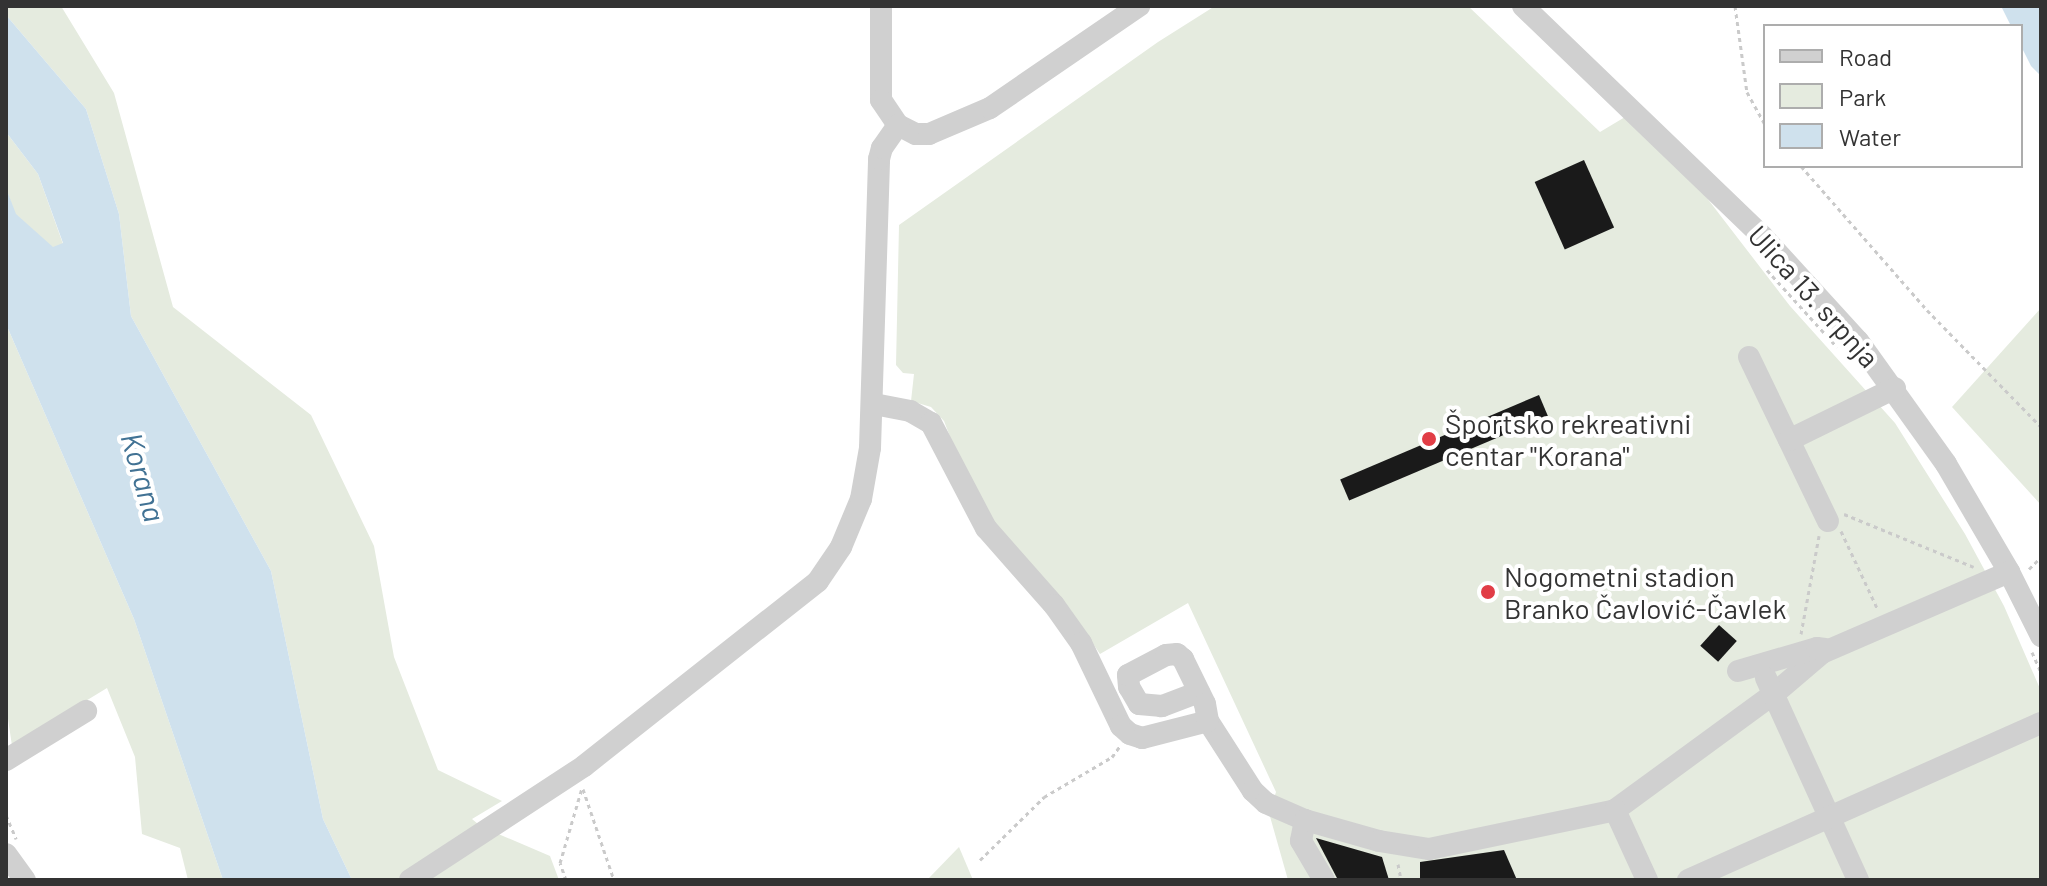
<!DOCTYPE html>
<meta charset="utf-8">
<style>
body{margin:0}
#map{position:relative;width:2047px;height:886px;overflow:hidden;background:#fff;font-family:Barlow,sans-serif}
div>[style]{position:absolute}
.green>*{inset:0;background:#e5ebdf}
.water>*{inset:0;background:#cfe1ed}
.building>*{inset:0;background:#1a1a1a;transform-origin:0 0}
.path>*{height:3px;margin-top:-1.5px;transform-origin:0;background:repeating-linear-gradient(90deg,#cacaca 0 4px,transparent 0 8px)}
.minor>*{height:22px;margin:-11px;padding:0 11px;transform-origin:11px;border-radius:11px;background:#d0d0d0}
.dots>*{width:22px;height:22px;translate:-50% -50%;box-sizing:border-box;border:4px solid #fff;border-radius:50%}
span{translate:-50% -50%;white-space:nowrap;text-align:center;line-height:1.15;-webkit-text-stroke:8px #fff;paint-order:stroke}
.street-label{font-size:28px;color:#333}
.poi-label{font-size:28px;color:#333}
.left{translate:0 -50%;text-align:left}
.water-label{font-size:30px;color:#417294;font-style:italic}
.frame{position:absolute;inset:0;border:8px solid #333;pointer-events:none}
.legend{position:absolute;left:1763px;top:24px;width:260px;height:144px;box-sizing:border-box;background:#fff;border:2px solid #adadad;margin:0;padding:10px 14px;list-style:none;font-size:24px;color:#333}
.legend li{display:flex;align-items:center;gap:16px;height:40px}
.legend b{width:40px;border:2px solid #adadad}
</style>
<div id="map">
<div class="green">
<div style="clip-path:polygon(6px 6px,61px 6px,114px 93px,173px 307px,311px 415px,374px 546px,394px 657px,438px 770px,502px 801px,472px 819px,478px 824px,396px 880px,352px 880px,323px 819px,271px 571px,131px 316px,119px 214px,86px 109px,6px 15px)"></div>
<div style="clip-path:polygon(1215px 6px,1468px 6px,1600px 132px,1625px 117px,1700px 189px,1790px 306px,1895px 423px,1965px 534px,2004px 606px,2041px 691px,2041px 880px,1288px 880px,1269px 813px,1276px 792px,1188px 603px,1100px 654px,1069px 608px,990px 517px,959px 460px,944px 421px,931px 407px,911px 401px,914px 374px,903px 373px,896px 365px,899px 225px,1158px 42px)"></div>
<div style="clip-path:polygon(6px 132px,38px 174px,63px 244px,53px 248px,15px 214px,6px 188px)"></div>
<div style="clip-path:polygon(2041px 308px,2041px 505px,1952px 407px)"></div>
<div style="clip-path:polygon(6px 324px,134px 619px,223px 880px,188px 880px,180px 848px,142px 834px,135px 757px,107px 688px,12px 746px,6px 705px)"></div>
<div style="clip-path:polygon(496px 833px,550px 856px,559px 880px,424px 880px)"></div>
<div style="clip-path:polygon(959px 847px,973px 880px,927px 880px)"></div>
</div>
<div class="water">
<div style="clip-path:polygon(2001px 6px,2041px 6px,2041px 76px,2031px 66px,2021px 46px,2021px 26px,2011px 26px)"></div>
<div style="clip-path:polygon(6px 15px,86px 109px,119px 214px,131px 316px,271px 571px,323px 819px,352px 880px,223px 880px,134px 619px,6px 324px,6px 188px,16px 214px,53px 247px,63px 243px,38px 174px,6px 132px)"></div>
</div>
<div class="building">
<div style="left:1584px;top:160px;width:74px;height:54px;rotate:66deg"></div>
<div style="left:1539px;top:395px;width:23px;height:216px;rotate:67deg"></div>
<div style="left:1719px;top:625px;width:24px;height:28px;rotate:42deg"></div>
<div style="clip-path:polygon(1316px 838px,1382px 857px,1389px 880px,1338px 880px)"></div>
<div style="clip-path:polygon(1504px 850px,1517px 880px,1420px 880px,1420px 862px)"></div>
</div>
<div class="path">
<div style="left:1735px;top:6px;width:87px;rotate:82.1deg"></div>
<div style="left:1747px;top:92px;width:38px;rotate:61deg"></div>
<div style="left:1801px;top:166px;width:191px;rotate:48.8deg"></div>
<div style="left:1927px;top:310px;width:163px;rotate:45.7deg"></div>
<div style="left:1767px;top:270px;width:104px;rotate:47.7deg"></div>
<div style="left:1844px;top:514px;width:140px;rotate:22.2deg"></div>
<div style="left:1841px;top:531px;width:85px;rotate:64.9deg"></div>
<div style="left:2029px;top:569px;width:17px;rotate:-45deg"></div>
<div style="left:1801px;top:634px;width:100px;rotate:-79.6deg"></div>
<div style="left:2032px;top:652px;width:22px;rotate:66deg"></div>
<div style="left:583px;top:789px;width:96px;rotate:71.2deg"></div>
<div style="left:6px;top:815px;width:26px;rotate:67deg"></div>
<div style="left:980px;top:860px;width:90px;rotate:-44.5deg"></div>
<div style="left:1044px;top:797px;width:79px;rotate:-30.5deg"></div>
<div style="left:1112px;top:757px;width:14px;rotate:-54deg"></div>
<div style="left:1398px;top:864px;width:16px;rotate:79deg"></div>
<div style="left:566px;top:880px;width:18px;rotate:-109deg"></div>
<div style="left:560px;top:863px;width:78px;rotate:-73.7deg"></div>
</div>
<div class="minor">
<div style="left:881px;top:6px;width:94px;rotate:90deg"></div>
<div style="left:881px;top:100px;width:30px;rotate:56deg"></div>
<div style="left:898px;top:125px;width:20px;rotate:27deg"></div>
<div style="left:916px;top:134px;width:13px"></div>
<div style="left:929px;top:134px;width:66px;rotate:-23.1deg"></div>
<div style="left:990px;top:108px;width:181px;rotate:-34.4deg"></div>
<div style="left:1523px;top:6px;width:332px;rotate:43.9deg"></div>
<div style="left:1762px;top:236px;width:142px;rotate:47.6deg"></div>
<div style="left:1858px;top:341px;width:151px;rotate:54.4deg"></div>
<div style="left:1946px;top:464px;width:125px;rotate:59.7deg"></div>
<div style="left:2009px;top:572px;width:72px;rotate:63.4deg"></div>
<div style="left:1749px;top:357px;width:182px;rotate:64.3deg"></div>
<div style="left:874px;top:404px;width:37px;rotate:11deg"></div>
<div style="left:910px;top:411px;width:24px;rotate:30deg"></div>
<div style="left:931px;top:423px;width:119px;rotate:62.4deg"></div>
<div style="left:986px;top:528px;width:103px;rotate:48.6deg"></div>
<div style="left:1054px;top:605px;width:47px;rotate:54.6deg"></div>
<div style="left:1081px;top:643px;width:92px;rotate:64.3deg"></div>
<div style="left:1121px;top:726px;width:12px;rotate:42deg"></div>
<div style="left:1130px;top:734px;width:13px;rotate:18deg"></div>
<div style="left:1142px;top:738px;width:68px;rotate:-14.4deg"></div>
<div style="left:1208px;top:721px;width:83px;rotate:57.3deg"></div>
<div style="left:1253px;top:791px;width:18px;rotate:43deg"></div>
<div style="left:1266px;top:803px;width:43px;rotate:23.6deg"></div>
<div style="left:1305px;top:820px;width:77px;rotate:15.8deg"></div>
<div style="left:1379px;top:841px;width:51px;rotate:9.1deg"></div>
<div style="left:1429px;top:849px;width:190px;rotate:-11.8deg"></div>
<div style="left:1615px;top:810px;width:198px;rotate:-36.2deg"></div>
<div style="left:1775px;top:693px;width:62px;rotate:-40.4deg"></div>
<div style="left:1822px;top:653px;width:204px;rotate:-23.4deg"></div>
<div style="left:1789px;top:440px;width:118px;rotate:-26.1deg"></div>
<div style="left:1738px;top:671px;width:82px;rotate:-16.2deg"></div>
<div style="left:1817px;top:648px;width:8px;rotate:7deg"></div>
<div style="left:1766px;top:678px;width:222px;rotate:65.5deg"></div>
<div style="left:1199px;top:692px;width:40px;rotate:159deg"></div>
<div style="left:1162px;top:706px;width:23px;rotate:-175deg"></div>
<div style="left:1139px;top:704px;width:20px;rotate:-120deg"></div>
<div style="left:1129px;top:687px;width:12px;rotate:-95deg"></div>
<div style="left:1128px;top:675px;width:43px;rotate:-27.8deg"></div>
<div style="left:1166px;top:655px;width:11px;rotate:-5deg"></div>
<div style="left:1177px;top:654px;width:8px;rotate:40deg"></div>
<div style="left:1183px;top:659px;width:50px;rotate:63.9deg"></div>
<div style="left:1205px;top:704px;width:17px;rotate:80deg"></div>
<div style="left:6px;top:760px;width:94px;rotate:-31.5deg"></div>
<div style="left:1615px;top:810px;width:77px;rotate:65.4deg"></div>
<div style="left:1305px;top:820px;width:21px;rotate:101deg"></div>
<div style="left:1301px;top:841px;width:45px;rotate:59.5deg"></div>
<div style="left:6px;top:854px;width:32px;rotate:54deg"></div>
<div style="left:410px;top:880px;width:208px;rotate:-33.2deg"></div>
<div style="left:584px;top:766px;width:298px;rotate:-38.3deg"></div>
<div style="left:818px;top:581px;width:41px;rotate:-55.9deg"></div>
<div style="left:841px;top:547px;width:52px;rotate:-67.4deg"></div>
<div style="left:861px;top:499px;width:52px;rotate:-80deg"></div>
<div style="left:870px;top:448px;width:289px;rotate:-88.2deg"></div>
<div style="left:879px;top:159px;width:11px;rotate:-75deg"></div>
<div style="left:882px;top:148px;width:28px;rotate:-55deg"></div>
<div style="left:1688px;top:880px;width:386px;rotate:-24deg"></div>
</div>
<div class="dots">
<div style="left:1429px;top:439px;background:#e13d46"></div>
<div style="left:1488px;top:592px;background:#e13d46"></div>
</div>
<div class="street-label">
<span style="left:1814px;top:296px;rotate:48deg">Ulica 13. srpnja</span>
</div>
<div class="poi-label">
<span class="left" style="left:1445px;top:439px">Športsko rekreativni<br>centar "Korana"</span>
<span class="left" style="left:1504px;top:592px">Nogometni stadion<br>Branko Čavlović-Čavlek</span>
</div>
<div class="water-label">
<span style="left:144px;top:477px;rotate:74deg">Korana</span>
</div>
<div class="frame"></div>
<ul class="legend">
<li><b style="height:10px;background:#d0d0d0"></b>Road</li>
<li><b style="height:22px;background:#e5ebdf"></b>Park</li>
<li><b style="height:22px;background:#cfe1ed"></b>Water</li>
</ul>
</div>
